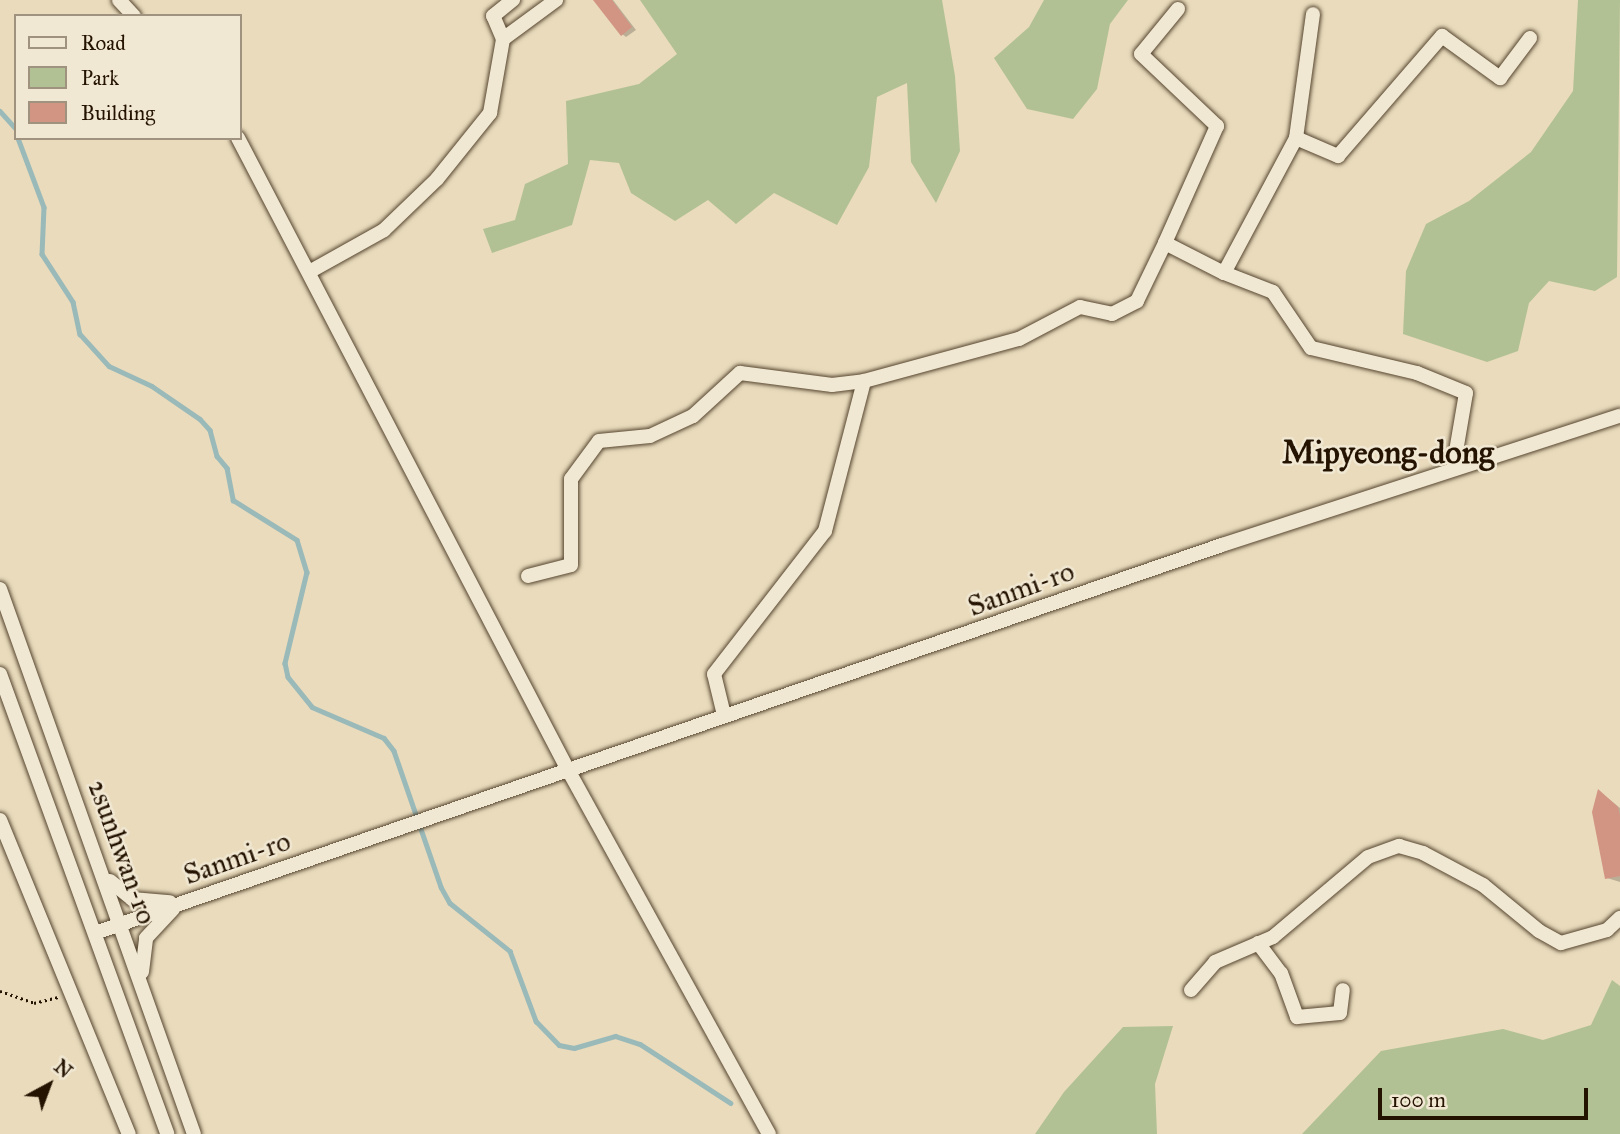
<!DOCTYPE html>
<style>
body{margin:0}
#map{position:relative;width:1620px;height:1134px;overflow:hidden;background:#e9dbbc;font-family:"IM FELL Great Primer",serif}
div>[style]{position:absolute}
.green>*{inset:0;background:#b2c194}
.shadow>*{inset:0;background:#0003}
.stream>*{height:4.5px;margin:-2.25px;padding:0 2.25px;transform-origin:2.25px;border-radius:2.25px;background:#9ab9b9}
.building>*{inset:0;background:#d29483}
.path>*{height:2.5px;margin-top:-1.25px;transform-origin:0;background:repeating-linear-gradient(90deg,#241300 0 2px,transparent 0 5.5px)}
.roads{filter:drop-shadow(0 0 2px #55452f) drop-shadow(0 0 2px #55452f)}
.minor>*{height:14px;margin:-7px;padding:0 7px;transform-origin:7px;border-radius:7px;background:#f1e8d3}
span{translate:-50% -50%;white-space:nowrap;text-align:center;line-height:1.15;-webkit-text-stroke:5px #f1e8d3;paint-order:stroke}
.street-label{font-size:28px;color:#241300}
.quarter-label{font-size:32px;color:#241300;font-weight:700}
.legend{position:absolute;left:14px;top:14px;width:228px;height:126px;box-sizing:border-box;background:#f1e8d3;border:2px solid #9f937f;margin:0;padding:9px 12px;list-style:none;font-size:21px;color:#241300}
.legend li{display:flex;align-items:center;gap:14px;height:35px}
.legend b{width:35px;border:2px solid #9f937f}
.north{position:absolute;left:14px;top:1050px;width:70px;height:70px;-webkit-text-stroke:5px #f1e8d3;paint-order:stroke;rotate:41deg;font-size:19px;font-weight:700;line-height:28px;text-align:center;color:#241300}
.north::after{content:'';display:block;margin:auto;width:24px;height:32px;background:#241300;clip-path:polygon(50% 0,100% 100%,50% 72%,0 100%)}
.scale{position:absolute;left:1378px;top:1088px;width:210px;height:32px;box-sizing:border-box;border:4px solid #241300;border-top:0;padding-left:9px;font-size:21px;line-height:24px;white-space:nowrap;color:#241300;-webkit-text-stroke:5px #f1e8d3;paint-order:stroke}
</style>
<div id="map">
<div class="green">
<div style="clip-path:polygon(640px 0,942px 0,955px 76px,960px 151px,936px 203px,911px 162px,907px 83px,877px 97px,869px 167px,837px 225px,774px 193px,736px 224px,708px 200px,675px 221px,631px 193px,619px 163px,590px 160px,572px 225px,492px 253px,483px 229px,515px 220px,525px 184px,568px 164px,566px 101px,639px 84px,677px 54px)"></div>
<div style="clip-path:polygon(1044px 0,1128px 0,1110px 24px,1097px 89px,1073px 119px,1027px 109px,994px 58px,1029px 27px)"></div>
<div style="clip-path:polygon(1578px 0,1620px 0,1617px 277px,1595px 291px,1549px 281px,1529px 303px,1518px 351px,1487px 362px,1403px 334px,1406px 271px,1426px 224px,1469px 201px,1531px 152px,1573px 91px)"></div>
<div style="clip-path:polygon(1612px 980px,1620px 986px,1620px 1134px,1302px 1134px,1381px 1051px,1503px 1029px,1543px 1040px,1591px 1025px)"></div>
<div style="clip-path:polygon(1173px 1026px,1155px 1084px,1157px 1134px,1035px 1134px,1064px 1092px,1123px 1027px)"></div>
</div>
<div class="shadow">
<div style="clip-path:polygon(595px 0,613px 0,636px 30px,626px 37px,622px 34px)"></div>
<div style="clip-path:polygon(1599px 791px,1620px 808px,1620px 882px,1607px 878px)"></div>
</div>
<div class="stream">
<div style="left:0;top:111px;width:24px;rotate:48deg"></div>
<div style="left:18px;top:138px;width:74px;rotate:69.4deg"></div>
<div style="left:44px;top:207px;width:47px;rotate:92.4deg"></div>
<div style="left:42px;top:254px;width:57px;rotate:57.1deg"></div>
<div style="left:73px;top:302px;width:33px;rotate:78deg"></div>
<div style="left:80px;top:334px;width:43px;rotate:47.8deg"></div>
<div style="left:109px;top:366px;width:47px;rotate:24.9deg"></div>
<div style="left:152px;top:386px;width:58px;rotate:34.5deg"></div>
<div style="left:200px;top:419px;width:15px;rotate:48deg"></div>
<div style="left:210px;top:430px;width:27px;rotate:75deg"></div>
<div style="left:217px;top:456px;width:16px;rotate:50deg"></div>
<div style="left:227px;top:468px;width:33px;rotate:79deg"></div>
<div style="left:233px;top:500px;width:75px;rotate:32deg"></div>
<div style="left:297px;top:540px;width:34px;rotate:73deg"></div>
<div style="left:307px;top:572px;width:94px;rotate:103.6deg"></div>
<div style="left:285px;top:663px;width:14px;rotate:78deg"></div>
<div style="left:288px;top:677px;width:38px;rotate:51deg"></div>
<div style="left:312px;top:707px;width:78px;rotate:23.3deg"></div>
<div style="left:384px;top:738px;width:16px;rotate:52deg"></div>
<div style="left:394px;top:751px;width:144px;rotate:70.9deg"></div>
<div style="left:441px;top:887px;width:18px;rotate:61deg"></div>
<div style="left:450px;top:903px;width:77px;rotate:38.7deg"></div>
<div style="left:510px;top:951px;width:75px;rotate:69.6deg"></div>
<div style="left:536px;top:1021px;width:33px;rotate:46deg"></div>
<div style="left:559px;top:1045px;width:15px;rotate:11deg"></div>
<div style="left:574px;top:1048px;width:43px;rotate:-16.3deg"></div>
<div style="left:615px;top:1036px;width:26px;rotate:18deg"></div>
<div style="left:640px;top:1044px;width:108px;rotate:33deg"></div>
</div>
<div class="building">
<div style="clip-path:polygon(593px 0,612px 0,632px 27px,621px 36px)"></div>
<div style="clip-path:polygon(1598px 789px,1618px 807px,1620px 815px,1620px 876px,1605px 879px,1592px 812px)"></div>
</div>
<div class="path">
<div style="left:0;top:991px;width:36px;rotate:19deg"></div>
<div style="left:34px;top:1003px;width:25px;rotate:-14deg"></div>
</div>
<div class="roads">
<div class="minor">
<div style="left:119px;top:0;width:22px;rotate:47deg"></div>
<div style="left:1178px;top:9px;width:58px;rotate:129.4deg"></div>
<div style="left:1141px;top:54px;width:105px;rotate:43.5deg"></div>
<div style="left:1217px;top:126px;width:128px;rotate:114deg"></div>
<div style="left:1165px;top:243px;width:66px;rotate:27deg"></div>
<div style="left:503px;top:39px;width:25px;rotate:-113deg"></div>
<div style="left:493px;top:16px;width:26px;rotate:-39deg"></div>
<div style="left:238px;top:138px;width:711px;rotate:62.43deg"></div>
<div style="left:567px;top:768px;width:418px;rotate:61.1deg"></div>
<div style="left:1296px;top:138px;width:125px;rotate:-82.2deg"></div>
<div style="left:309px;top:272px;width:86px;rotate:-29.2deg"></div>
<div style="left:384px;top:230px;width:74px;rotate:-43.9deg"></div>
<div style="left:437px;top:179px;width:85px;rotate:-51.2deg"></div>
<div style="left:490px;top:113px;width:75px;rotate:-80deg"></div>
<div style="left:503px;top:39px;width:66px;rotate:-36.3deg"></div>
<div style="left:1453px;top:469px;width:77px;rotate:-80.3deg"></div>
<div style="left:1466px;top:393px;width:53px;rotate:-157.8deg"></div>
<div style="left:1417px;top:373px;width:109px;rotate:-166.7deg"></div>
<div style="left:1311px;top:348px;width:68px;rotate:-124.2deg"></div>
<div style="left:1273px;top:292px;width:53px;rotate:-158.8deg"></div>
<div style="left:1224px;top:273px;width:153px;rotate:-61.9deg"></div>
<div style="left:1296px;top:138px;width:46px;rotate:23.2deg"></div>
<div style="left:1338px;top:156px;width:159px;rotate:-49.1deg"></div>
<div style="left:1442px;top:36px;width:72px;rotate:35.9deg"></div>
<div style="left:1500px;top:78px;width:50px;rotate:-53.1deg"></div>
<div style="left:528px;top:576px;width:44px;rotate:-14.3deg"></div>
<div style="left:571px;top:565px;width:86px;rotate:-90deg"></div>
<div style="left:571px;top:479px;width:47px;rotate:-53.6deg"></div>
<div style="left:599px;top:441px;width:51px;rotate:-5.6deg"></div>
<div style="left:650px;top:436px;width:47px;rotate:-24.9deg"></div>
<div style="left:693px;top:416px;width:64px;rotate:-42.5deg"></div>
<div style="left:740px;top:373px;width:93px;rotate:7.4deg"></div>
<div style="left:832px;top:385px;width:32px;rotate:-7deg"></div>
<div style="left:0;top:589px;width:578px;rotate:70.41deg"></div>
<div style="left:0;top:674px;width:489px;rotate:70deg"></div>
<div style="left:724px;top:715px;width:42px;rotate:-103.7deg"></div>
<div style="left:714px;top:674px;width:181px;rotate:-52.2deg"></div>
<div style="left:825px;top:531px;width:155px;rotate:-75.4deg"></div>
<div style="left:864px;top:381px;width:161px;rotate:-15.2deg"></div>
<div style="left:1019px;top:339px;width:69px;rotate:-27.7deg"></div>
<div style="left:1080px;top:307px;width:33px;rotate:12deg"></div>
<div style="left:1112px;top:314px;width:28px;rotate:-27deg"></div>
<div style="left:1137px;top:301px;width:64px;rotate:-64.2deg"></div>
<div style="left:0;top:820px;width:339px;rotate:67.7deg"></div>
<div style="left:110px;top:881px;width:28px;rotate:39deg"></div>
<div style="left:132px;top:899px;width:38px;rotate:5deg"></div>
<div style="left:95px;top:933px;width:1192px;rotate:-19deg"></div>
<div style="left:1222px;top:545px;width:418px;rotate:-18deg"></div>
<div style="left:1258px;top:943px;width:38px;rotate:53deg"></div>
<div style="left:1281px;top:973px;width:47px;rotate:70deg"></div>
<div style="left:1297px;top:1017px;width:43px;rotate:-5.3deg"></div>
<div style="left:1340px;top:1013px;width:23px;rotate:-83deg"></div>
<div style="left:142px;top:972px;width:34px;rotate:-83deg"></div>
<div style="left:146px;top:938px;width:40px;rotate:-47deg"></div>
<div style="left:1191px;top:990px;width:37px;rotate:-49deg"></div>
<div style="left:1215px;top:962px;width:63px;rotate:-23.3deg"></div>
<div style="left:1273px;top:937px;width:124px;rotate:-40.1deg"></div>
<div style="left:1368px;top:857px;width:33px;rotate:-20deg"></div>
<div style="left:1399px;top:846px;width:25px;rotate:16deg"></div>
<div style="left:1423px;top:853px;width:68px;rotate:28.1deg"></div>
<div style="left:1483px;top:885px;width:72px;rotate:39.4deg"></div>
<div style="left:1539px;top:931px;width:25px;rotate:29deg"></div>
<div style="left:1561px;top:943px;width:48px;rotate:-15.8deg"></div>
<div style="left:1607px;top:930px;width:18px;rotate:-43deg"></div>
</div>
</div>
<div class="street-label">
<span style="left:1021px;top:589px;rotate:-20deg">Sanmi-ro</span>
<span style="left:122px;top:852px;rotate:70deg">2sunhwan-ro</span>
<span style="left:237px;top:858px;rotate:-19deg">Sanmi-ro</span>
</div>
<div class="quarter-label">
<span style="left:1388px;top:453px">Mipyeong-dong</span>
</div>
<ul class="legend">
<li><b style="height:9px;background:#f1e8d3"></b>Road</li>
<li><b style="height:19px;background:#b2c194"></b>Park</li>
<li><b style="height:19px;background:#d29483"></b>Building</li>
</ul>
<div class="north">N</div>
<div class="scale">100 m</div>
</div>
